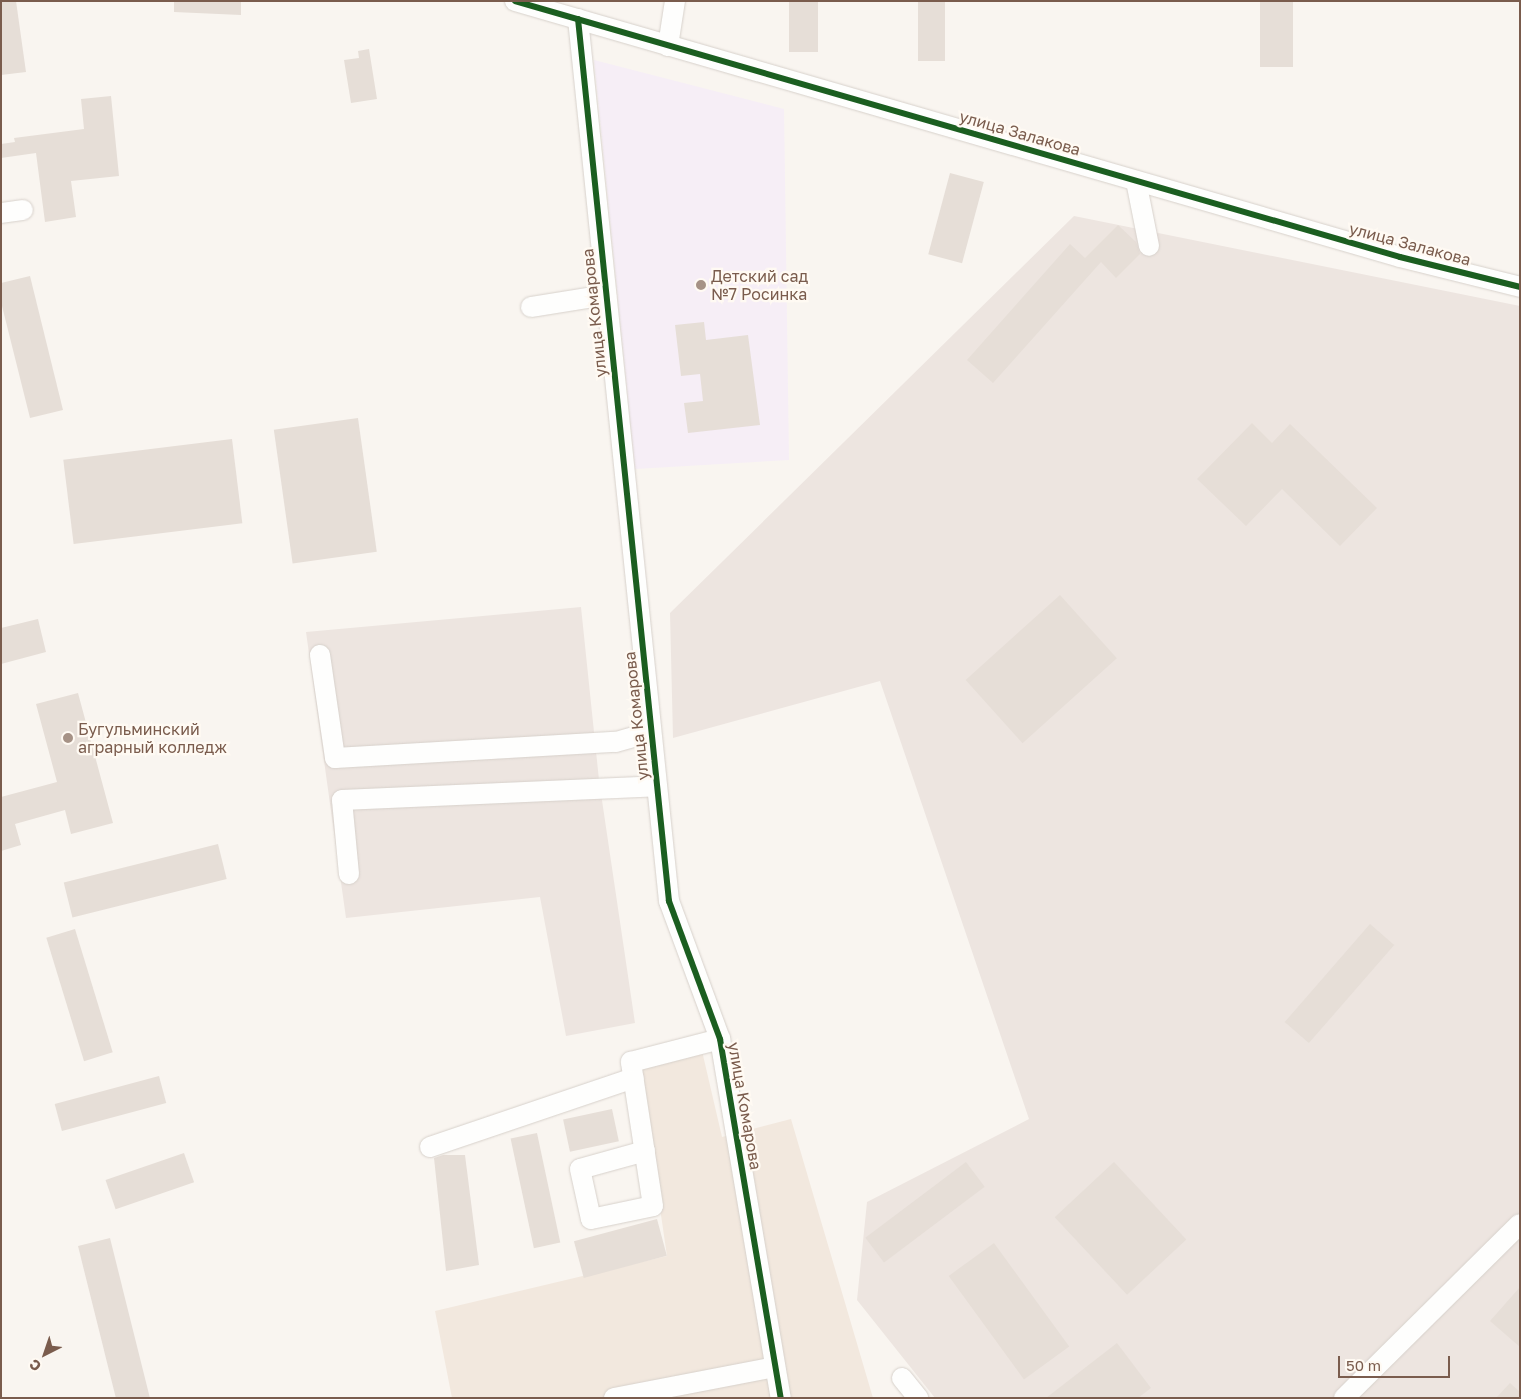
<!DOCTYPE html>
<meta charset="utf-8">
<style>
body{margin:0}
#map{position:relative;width:1521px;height:1399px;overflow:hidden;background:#f9f5f0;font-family:"Golos Text",sans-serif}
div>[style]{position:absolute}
.residential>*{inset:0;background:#f2e8de}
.industrial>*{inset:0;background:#ede5e0}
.education>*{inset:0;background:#f6eef6}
.building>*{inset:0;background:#e6ded7;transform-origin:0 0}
.roads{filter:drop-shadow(0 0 1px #d7d1cb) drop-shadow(0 0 1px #d7d1cb)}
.minor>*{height:20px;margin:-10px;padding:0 10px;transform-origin:10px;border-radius:10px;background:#fefefd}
.cycleway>*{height:6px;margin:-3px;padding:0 3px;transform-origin:3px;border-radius:3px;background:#1b5e20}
.dots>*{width:14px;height:14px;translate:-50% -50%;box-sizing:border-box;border:2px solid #fffaf3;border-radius:50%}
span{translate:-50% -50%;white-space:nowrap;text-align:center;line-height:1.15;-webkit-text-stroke:4.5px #fffaf3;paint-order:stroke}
.street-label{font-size:16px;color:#7a5c4d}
.poi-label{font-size:16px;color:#7a5c4d}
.left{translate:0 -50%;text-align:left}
.frame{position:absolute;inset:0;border:2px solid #7a5c4d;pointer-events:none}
.north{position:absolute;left:20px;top:1329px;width:50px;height:50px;-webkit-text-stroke:4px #fffaf3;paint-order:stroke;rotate:221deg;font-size:14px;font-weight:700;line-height:20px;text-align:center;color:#7a5c4d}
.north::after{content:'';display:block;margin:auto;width:18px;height:22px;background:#7a5c4d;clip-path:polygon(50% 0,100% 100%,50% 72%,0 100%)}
.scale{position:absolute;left:1338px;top:1356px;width:112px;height:22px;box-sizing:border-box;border:2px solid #7a5c4d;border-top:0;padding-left:6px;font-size:15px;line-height:18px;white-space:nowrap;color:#7a5c4d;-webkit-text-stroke:4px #fffaf3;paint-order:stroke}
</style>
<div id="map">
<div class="residential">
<div style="clip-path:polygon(699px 1038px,722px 1137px,791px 1119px,873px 1398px,452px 1398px,435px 1311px,667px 1256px,639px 1065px)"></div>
</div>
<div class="industrial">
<div style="clip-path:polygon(1074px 216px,1520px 306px,1520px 1398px,935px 1398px,857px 1300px,867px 1202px,1029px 1119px,880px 681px,673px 738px,670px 613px)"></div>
<div style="clip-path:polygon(581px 607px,599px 780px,635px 1023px,566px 1036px,540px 897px,346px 918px,306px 632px)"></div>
</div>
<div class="education">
<div style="clip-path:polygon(594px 60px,784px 109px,789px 460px,635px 469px)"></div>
</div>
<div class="building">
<div style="clip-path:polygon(1px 1px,16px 1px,26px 72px,1px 75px)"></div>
<div style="clip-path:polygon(174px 1px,241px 1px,241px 15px,174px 12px)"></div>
<div style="left:789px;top:1px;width:29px;height:51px"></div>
<div style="left:918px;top:1px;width:27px;height:60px"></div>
<div style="left:1260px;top:1px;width:33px;height:66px"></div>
<div style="clip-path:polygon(369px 49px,377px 99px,351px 103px,344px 60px,359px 58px,358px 51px)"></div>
<div style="clip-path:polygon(111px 96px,119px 176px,71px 181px,76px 217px,45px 222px,36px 153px,1px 158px,1px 144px,15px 142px,14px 138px,84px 129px,81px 99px)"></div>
<div style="left:950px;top:173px;width:35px;height:84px;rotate:15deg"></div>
<div style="clip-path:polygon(1118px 225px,1136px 242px,1140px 254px,1116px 278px,1101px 262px,993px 383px,967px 360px,1070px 244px,1085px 258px)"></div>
<div style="clip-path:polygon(30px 276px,63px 410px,30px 418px,1px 302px,1px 283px)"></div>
<div style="clip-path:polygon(704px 322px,706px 340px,748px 335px,760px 425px,688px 433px,684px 403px,703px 401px,700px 374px,681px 376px,675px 325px)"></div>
<div style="left:358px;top:418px;width:135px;height:85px;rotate:82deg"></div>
<div style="clip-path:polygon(1252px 423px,1272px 443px,1290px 424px,1377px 508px,1340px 546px,1282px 489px,1246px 526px,1197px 479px)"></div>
<div style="left:232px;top:439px;width:85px;height:170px;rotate:83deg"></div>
<div style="left:1060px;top:595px;width:85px;height:127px;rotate:48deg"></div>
<div style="clip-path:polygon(38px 619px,46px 652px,1px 664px,1px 628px)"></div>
<div style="clip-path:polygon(78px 693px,113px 823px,71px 834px,65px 810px,15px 824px,21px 845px,1px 851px,1px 797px,57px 782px,36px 704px)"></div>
<div style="left:218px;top:844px;width:36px;height:159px;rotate:76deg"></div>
<div style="left:1370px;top:924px;width:32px;height:130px;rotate:41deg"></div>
<div style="left:75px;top:929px;width:129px;height:30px;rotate:73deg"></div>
<div style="left:159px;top:1076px;width:28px;height:108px;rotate:75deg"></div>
<div style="left:612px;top:1109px;width:33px;height:50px;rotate:78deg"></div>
<div style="left:537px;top:1133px;width:112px;height:27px;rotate:78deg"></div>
<div style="left:184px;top:1153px;width:31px;height:83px;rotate:71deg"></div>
<div style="clip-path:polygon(443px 1155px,465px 1155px,479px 1265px,446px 1271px,434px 1158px)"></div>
<div style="left:966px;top:1162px;width:31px;height:126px;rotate:53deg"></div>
<div style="left:1114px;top:1162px;width:106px;height:81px;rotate:47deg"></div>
<div style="left:657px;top:1219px;width:38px;height:86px;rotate:75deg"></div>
<div style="left:110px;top:1238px;width:165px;height:33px;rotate:76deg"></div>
<div style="left:994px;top:1243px;width:128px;height:56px;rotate:54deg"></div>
<div style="clip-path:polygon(1520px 1287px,1520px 1347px,1490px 1321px)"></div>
<div style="clip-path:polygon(1117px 1343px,1151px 1388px,1138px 1398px,1046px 1398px)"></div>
<div style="clip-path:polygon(1510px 1383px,1520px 1392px,1520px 1398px,1496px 1398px)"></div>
</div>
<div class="roads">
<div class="minor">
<div style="left:515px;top:1px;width:921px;rotate:16.13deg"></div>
<div style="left:1400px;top:257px;width:124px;rotate:14deg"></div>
<div style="left:578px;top:19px;width:887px;rotate:84.11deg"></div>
<div style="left:669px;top:901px;width:147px;rotate:69.7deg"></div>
<div style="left:720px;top:1039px;width:364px;rotate:80.4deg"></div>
<div style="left:668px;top:46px;width:46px;rotate:-81.2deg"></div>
<div style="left:1136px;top:181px;width:66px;rotate:78.7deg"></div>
<div style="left:1px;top:213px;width:22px;rotate:-8deg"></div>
<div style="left:531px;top:307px;width:76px;rotate:-9.1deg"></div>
<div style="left:320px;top:655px;width:104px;rotate:81.7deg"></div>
<div style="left:335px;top:758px;width:281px;rotate:-3.3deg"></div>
<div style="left:616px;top:742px;width:36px;rotate:-16deg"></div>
<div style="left:349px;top:874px;width:74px;rotate:-95.4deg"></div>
<div style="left:342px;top:800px;width:315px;rotate:-2.5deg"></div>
<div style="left:430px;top:1147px;width:215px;rotate:-18.7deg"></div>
<div style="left:645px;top:1151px;width:67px;rotate:164.5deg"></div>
<div style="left:580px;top:1169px;width:51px;rotate:77.6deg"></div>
<div style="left:591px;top:1219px;width:63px;rotate:-11.8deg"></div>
<div style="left:653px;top:1206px;width:146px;rotate:-98.7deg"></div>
<div style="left:631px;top:1062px;width:92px;rotate:-14.5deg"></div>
<div style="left:902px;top:1378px;width:26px;rotate:51deg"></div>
<div style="left:614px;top:1398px;width:164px;rotate:-10.9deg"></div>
<div style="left:1344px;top:1398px;width:247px;rotate:-44.7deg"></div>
</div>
</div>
<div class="cycleway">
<div style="left:515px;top:1px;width:921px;rotate:16.13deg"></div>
<div style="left:1400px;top:257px;width:124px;rotate:14deg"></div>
<div style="left:578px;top:19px;width:887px;rotate:84.11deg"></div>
<div style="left:669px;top:901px;width:147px;rotate:69.7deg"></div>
<div style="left:720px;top:1039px;width:364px;rotate:80.4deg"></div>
</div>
<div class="dots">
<div style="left:701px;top:285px;background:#a69286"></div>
<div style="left:68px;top:738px;background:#a69286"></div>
</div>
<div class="street-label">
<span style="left:1020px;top:133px;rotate:16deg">улица Залакова</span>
<span style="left:1410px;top:244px;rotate:15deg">улица Залакова</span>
<span style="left:594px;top:313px;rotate:-96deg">улица Комарова</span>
<span style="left:636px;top:716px;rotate:-96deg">улица Комарова</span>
<span style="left:745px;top:1106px;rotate:80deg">улица Комарова</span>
</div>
<div class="poi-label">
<span class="left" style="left:711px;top:285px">Детский сад<br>№7 Росинка</span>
<span class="left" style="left:78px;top:738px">Бугульминский<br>аграрный колледж</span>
</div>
<div class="frame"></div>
<div class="north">С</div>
<div class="scale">50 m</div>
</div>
